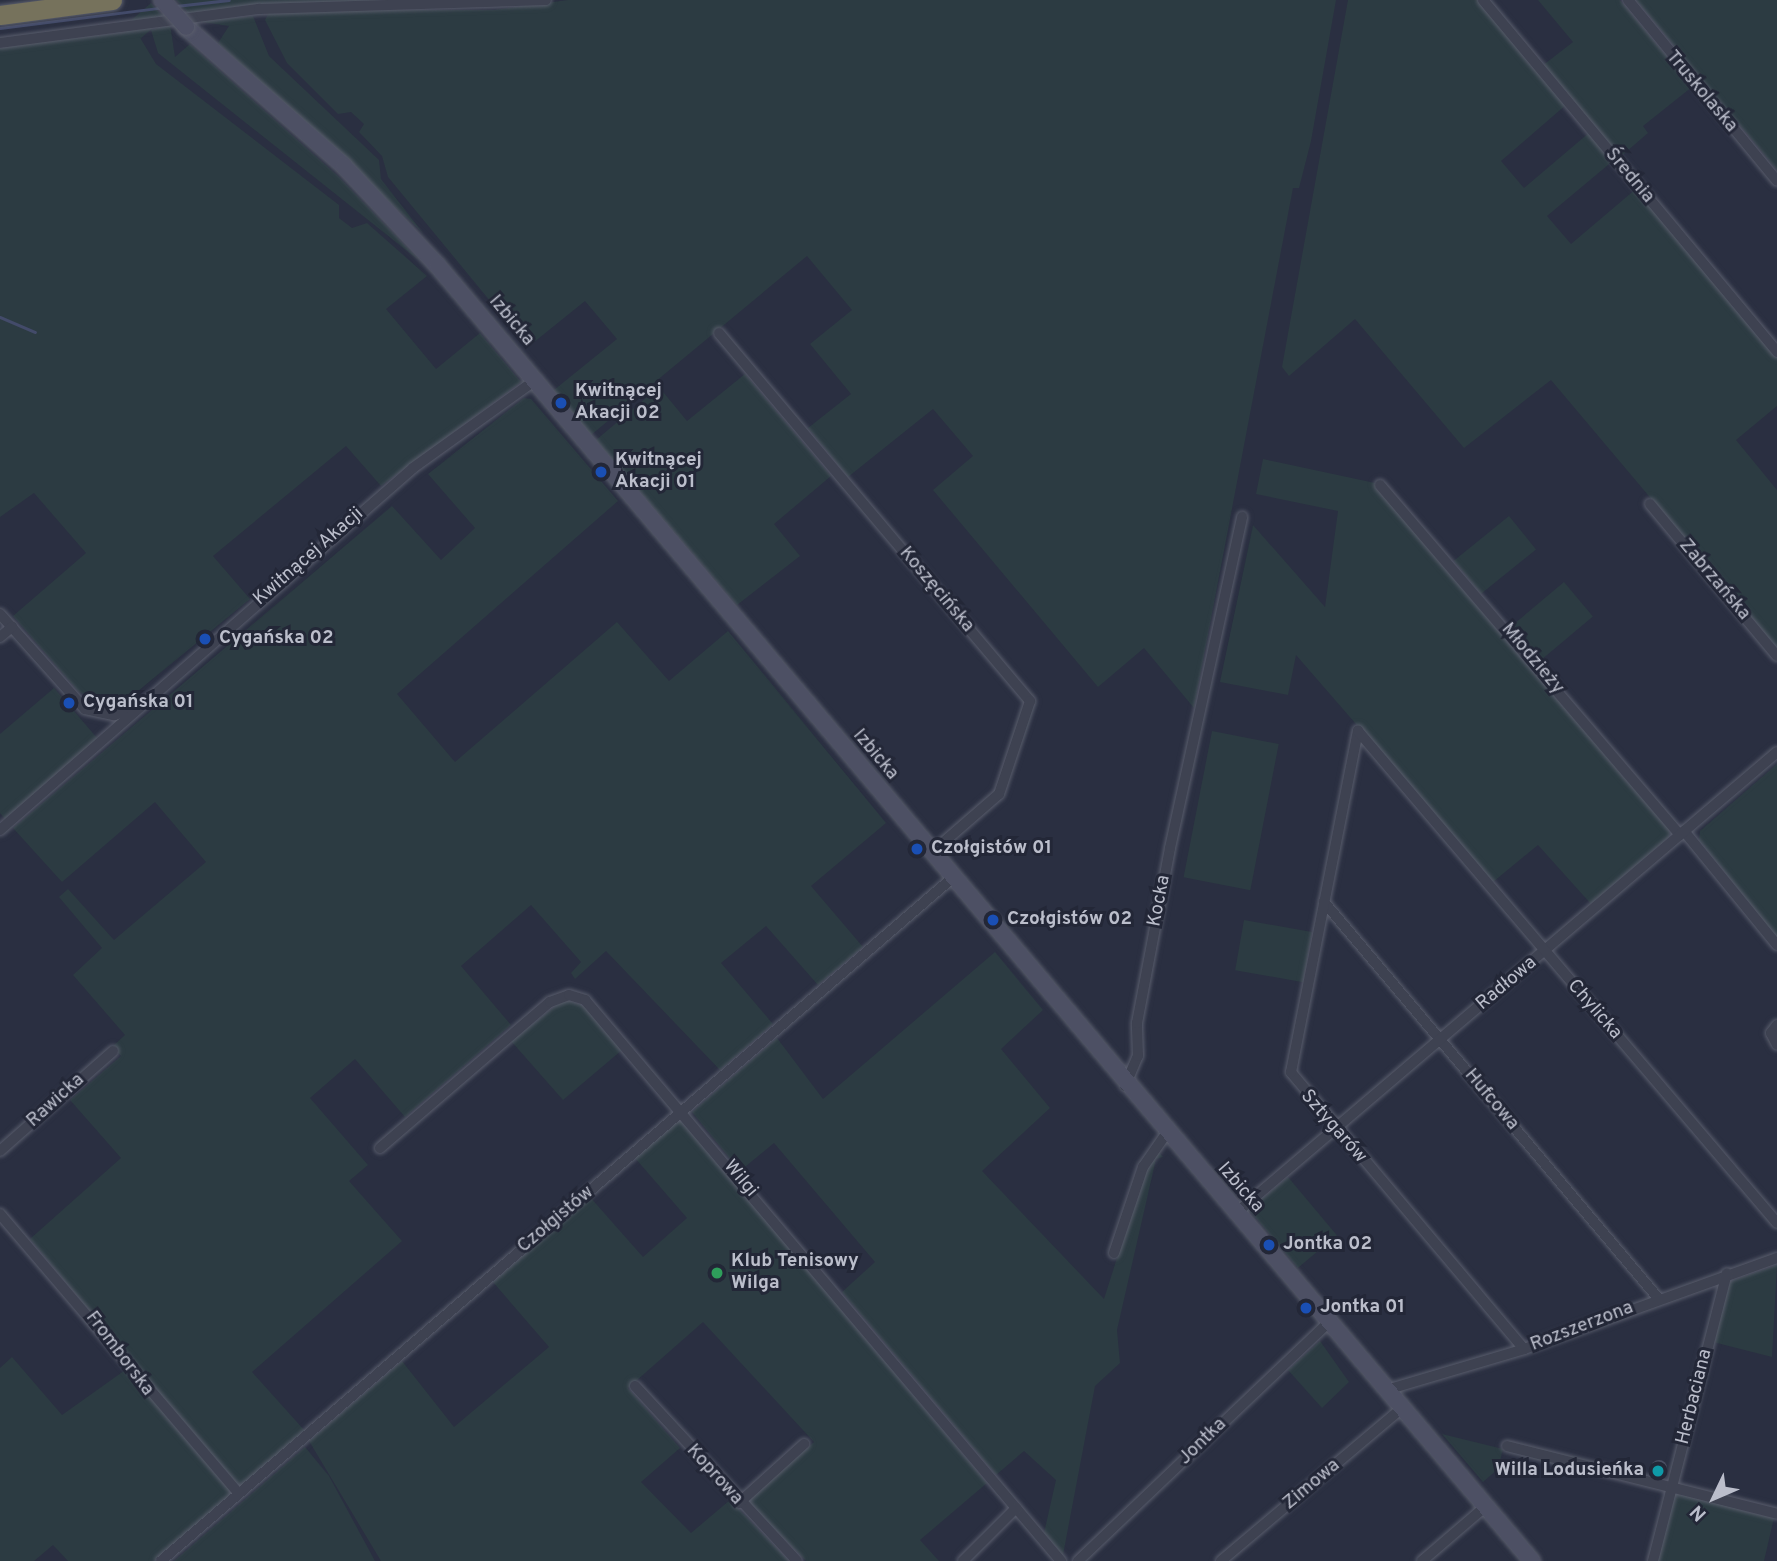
<!DOCTYPE html>
<meta charset="utf-8">
<style>
body{margin:0}
#map{position:relative;width:1777px;height:1561px;overflow:hidden;background:#2a2f41;font-family:Overpass,sans-serif}
div>[style]{position:absolute}
.green>*{inset:0;background:#2c3b42;transform-origin:0 0}
.stream>*{height:2.5px;margin:-1.25px;padding:0 1.25px;transform-origin:1.25px;border-radius:1.25px;background:#434b6a}
.building>*{inset:0;background:#4a4f63}
.round{border-radius:50%}
.roads{filter:drop-shadow(0 0 2px #595d6c) drop-shadow(0 0 2px #595d6c)}
.street>*{height:10px;margin:-5px;padding:0 5px;transform-origin:5px;border-radius:5px;background:#3e4251}
.secondary>*{height:16px;margin:-8px;padding:0 8px;transform-origin:8px;border-radius:8px;background:#4d5064}
.highway>*{height:19px;margin:-9.5px;padding:0 9.5px;transform-origin:9.5px;border-radius:9.5px;background:#76725c}
.bridges{filter:drop-shadow(0 0 2px #595d6c) drop-shadow(0 0 2px #595d6c)}
.secondary-bridge>*{height:16px;margin:-8px;padding:0 8px;transform-origin:8px;border-radius:8px;background:#4d5064}
.dots>*{width:19px;height:19px;translate:-50% -50%;box-sizing:border-box;border:4px solid #232737;border-radius:50%}
span{translate:-50% -50%;white-space:nowrap;text-align:center;line-height:1.15;-webkit-text-stroke:6px #232737;paint-order:stroke}
.street-label{font-size:19px;color:#bbbecb}
.poi-label{font-size:19px;color:#bbbecb;font-weight:700}
.left{translate:0 -50%;text-align:left}
.right{translate:-100% -50%;text-align:right}
.north{position:absolute;left:1679px;top:1463px;width:70px;height:70px;-webkit-text-stroke:5px #232737;paint-order:stroke;rotate:226deg;font-size:19px;font-weight:700;line-height:28px;text-align:center;color:#bbbecb}
.north::after{content:'';display:block;margin:auto;width:24px;height:32px;background:#bbbecb;clip-path:polygon(50% 0,100% 100%,50% 72%,0 100%)}
</style>
<div id="map">
<div class="green">
<div style="clip-path:polygon(176px 0,509px 0,190px 15px)"></div>
<div style="clip-path:polygon(568px 0,1336px 0,1311px 141px,1299px 188px,1293px 188px,1194px 708px,1144px 648px,1098px 687px,933px 490px,973px 456px,933px 409px,848px 477px,808px 428px,851px 394px,810px 344px,852px 310px,807px 256px,591px 435px,554px 390px,617px 339px,585px 301px,528px 347px,388px 177px,382px 156px,359px 132px,364px 124px,351px 112px,338px 114px,287px 63px,265px 20px,269px 12px,283px 10px,494px 10px)"></div>
<div style="clip-path:polygon(1348px 0,1479px 0,1567px 104px,1501px 161px,1524px 188px,1590px 132px,1614px 160px,1547px 216px,1571px 244px,1637px 188px,1777px 355px,1777px 406px,1736px 440px,1777px 490px,1777px 648px,1551px 380px,1464px 448px,1355px 319px,1289px 376px,1282px 367px)"></div>
<div style="clip-path:polygon(1538px 0,1620px 0,1692px 87px,1643px 126px,1648px 133px,1619px 158px,1542px 66px,1573px 42px)"></div>
<div style="clip-path:polygon(1636px 0,1777px 0,1777px 170px)"></div>
<div style="left:151px;top:3px;width:20px;height:152px;rotate:49deg"></div>
<div style="clip-path:polygon(253px 16px,269px 56px,379px 160px,381px 179px,423px 233px,218px 43px,229px 26px,196px 21px)"></div>
<div style="clip-path:polygon(170px 24px,175px 57px,190px 44px,339px 177px,421px 262px,158px 53px,151px 30px)"></div>
<div style="clip-path:polygon(136px 31px,156px 64px,339px 205px,339px 218px,352px 228px,367px 223px,427px 276px,386px 309px,436px 369px,480px 333px,521px 382px,381px 486px,346px 446px,213px 556px,250px 599px,132px 696px,99px 703px,78px 691px,13px 616px,86px 553px,34px 493px,0 517px,0 47px)"></div>
<div style="clip-path:polygon(745px 374px,831px 476px,774px 524px,800px 556px,737px 605px,596px 440px,659px 387px,687px 421px)"></div>
<div style="clip-path:polygon(524px 398px,531px 399px,618px 501px,397px 694px,455px 762px,617px 622px,669px 681px,728px 631px,886px 823px,811px 886px,863px 947px,818px 985px,766px 926px,721px 963px,773px 1024px,720px 1070px,606px 951px,575px 979px,571px 973px,581px 962px,531px 905px,461px 966px,511px 1025px,405px 1117px,355px 1059px,310px 1098px,368px 1165px,349px 1181px,402px 1241px,252px 1372px,305px 1431px,237px 1489px,30px 1239px,121px 1158px,70px 1100px,121px 1056px,113px 1046px,125px 1035px,73px 975px,102px 948px,59px 897px,68px 889px,114px 940px,206px 862px,155px 802px,62px 882px,13px 828px,392px 506px,441px 560px,475px 528px,428px 474px)"></div>
<div style="clip-path:polygon(1263px 459px,1375px 483px,1670px 828px,1669px 837px,1591px 904px,1538px 845px,1493px 882px,1296px 655px,1288px 695px,1220px 682px,1253px 525px,1325px 607px,1338px 511px,1256px 494px)"></div>
<div style="left:1509px;top:516px;width:43px;height:71px;rotate:51deg"></div>
<div style="left:1564px;top:582px;width:45px;height:70px;rotate:50deg"></div>
<div style="clip-path:polygon(54px 688px,98px 739px,5px 819px,0 813px,0 734px)"></div>
<div style="left:1212px;top:731px;width:68px;height:149px;rotate:11deg"></div>
<div style="clip-path:polygon(1777px 764px,1777px 938px,1699px 840px,1700px 831px)"></div>
<div style="left:1244px;top:920px;width:69px;height:51px;rotate:10deg"></div>
<div style="clip-path:polygon(995px 952px,1043px 1010px,1001px 1049px,1050px 1108px,982px 1171px,1104px 1299px,1141px 1182px,1156px 1149px,1163px 1157px,1156px 1159px,1117px 1330px,1120px 1363px,1095px 1386px,1063px 1555px,1044px 1533px,1056px 1480px,1024px 1451px,996px 1475px,842px 1292px,875px 1262px,774px 1143px,740px 1171px,692px 1112px,777px 1038px,823px 1099px)"></div>
<div style="clip-path:polygon(564px 999px,584px 1006px,622px 1050px,563px 1100px,511px 1041px)"></div>
<div style="clip-path:polygon(681px 1119px,987px 1483px,920px 1540px,939px 1561px,806px 1561px,747px 1501px,814px 1442px,703px 1322px,628px 1388px,680px 1448px,641px 1482px,691px 1533px,730px 1500px,789px 1561px,381px 1561px,309px 1441px,402px 1361px,454px 1427px,549px 1347px,493px 1282px,590px 1197px,643px 1257px,687px 1218px,635px 1158px)"></div>
<div style="left:1288px;top:1177px;width:76px;height:51px;rotate:50deg"></div>
<div style="clip-path:polygon(1777px 1265px,1772px 1357px,1713px 1342px,1728px 1282px)"></div>
<div style="clip-path:polygon(1320px 1341px,1349px 1382px,1322px 1408px,1288px 1370px)"></div>
<div style="clip-path:polygon(12px 1357px,62px 1415px,128px 1368px,234px 1493px,155px 1561px,68px 1561px,53px 1545px,34px 1561px,0 1561px,0 1368px)"></div>
<div style="clip-path:polygon(1442px 1434px,1503px 1449px,1498px 1469px,1483px 1482px)"></div>
<div style="clip-path:polygon(305px 1447px,329px 1476px,375px 1561px,174px 1561px)"></div>
<div style="clip-path:polygon(1673px 1493px,1774px 1518px,1764px 1561px,1655px 1561px)"></div>
</div>
<div class="stream">
<div style="left:176px;top:6px;width:53px;rotate:-6.5deg"></div>
<div style="left:0;top:28px;width:160px;rotate:-7.2deg"></div>
<div style="left:0;top:317px;width:38px;rotate:23deg"></div>
</div>
<div class="building">
<div class="round" style="left:1651px;top:1460px;width:16px;height:16px"></div>
</div>
<div class="roads">
<div class="street">
<div style="left:1483px;top:0;width:459px;rotate:50.1deg"></div>
<div style="left:1628px;top:0;width:234px;rotate:50.5deg"></div>
<div style="left:0;top:43px;width:261px;rotate:-7.5deg"></div>
<div style="left:259px;top:9px;width:287px;rotate:-1.8deg"></div>
<div style="left:719px;top:333px;width:482px;rotate:49.8deg"></div>
<div style="left:1030px;top:701px;width:98px;rotate:108.4deg"></div>
<div style="left:999px;top:794px;width:91px;rotate:139deg"></div>
<div style="left:1380px;top:485px;width:461px;rotate:49.4deg"></div>
<div style="left:1650px;top:504px;width:198px;rotate:50.1deg"></div>
<div style="left:0;top:614px;width:127px;rotate:48.2deg"></div>
<div style="left:85px;top:709px;width:30px;rotate:12deg"></div>
<div style="left:114px;top:715px;width:16px;rotate:-15deg"></div>
<div style="left:0;top:637px;width:16px;rotate:-40deg"></div>
<div style="left:0;top:830px;width:549px;rotate:-41.23deg"></div>
<div style="left:413px;top:468px;width:149px;rotate:-35.7deg"></div>
<div style="left:1684px;top:831px;width:147px;rotate:50.8deg"></div>
<div style="left:1324px;top:902px;width:518px;rotate:49.85deg"></div>
<div style="left:1777px;top:1025px;width:10px;rotate:127deg"></div>
<div style="left:1771px;top:1033px;width:13px;rotate:63deg"></div>
<div style="left:1125px;top:1086px;width:33px;rotate:-67deg"></div>
<div style="left:1138px;top:1056px;width:33px;rotate:-92deg"></div>
<div style="left:1137px;top:1023px;width:178px;rotate:-79.3deg"></div>
<div style="left:1170px;top:848px;width:339px;rotate:-77.7deg"></div>
<div style="left:380px;top:1148px;width:224px;rotate:-40.7deg"></div>
<div style="left:550px;top:1002px;width:20px;rotate:-20deg"></div>
<div style="left:569px;top:995px;width:17px;rotate:17deg"></div>
<div style="left:585px;top:1000px;width:736px;rotate:49.69deg"></div>
<div style="left:0;top:1151px;width:151px;rotate:-41.5deg"></div>
<div style="left:0;top:1214px;width:367px;rotate:49.5deg"></div>
<div style="left:1235px;top:1214px;width:712px;rotate:-40.44deg"></div>
<div style="left:1114px;top:1253px;width:91px;rotate:-71.4deg"></div>
<div style="left:1143px;top:1167px;width:40px;rotate:-55.1deg"></div>
<div style="left:1524px;top:1349px;width:362px;rotate:-130.1deg"></div>
<div style="left:1291px;top:1072px;width:348px;rotate:-78.9deg"></div>
<div style="left:1358px;top:731px;width:646px;rotate:49.58deg"></div>
<div style="left:635px;top:1386px;width:238px;rotate:47.2deg"></div>
<div style="left:1386px;top:1390px;width:144px;rotate:-16.5deg"></div>
<div style="left:1524px;top:1349px;width:269px;rotate:-19.8deg"></div>
<div style="left:1507px;top:1446px;width:278px;rotate:14.1deg"></div>
<div style="left:739px;top:1503px;width:88px;rotate:-42.2deg"></div>
<div style="left:161px;top:1561px;width:1044px;rotate:-40.8deg"></div>
<div style="left:963px;top:1561px;width:75px;rotate:-45deg"></div>
<div style="left:1078px;top:1561px;width:345px;rotate:-43.6deg"></div>
<div style="left:1221px;top:1561px;width:237px;rotate:-40.2deg"></div>
<div style="left:1422px;top:1561px;width:84px;rotate:-40.7deg"></div>
<div style="left:1653px;top:1561px;width:297px;rotate:-75.6deg"></div>
</div>
<div class="secondary">
<div style="left:186px;top:27px;width:210px;rotate:41.3deg"></div>
<div style="left:344px;top:166px;width:136px;rotate:46.8deg"></div>
<div style="left:437px;top:265px;width:1697px;rotate:49.81deg"></div>
</div>
<div class="highway">
<div style="left:0;top:15px;width:113px;rotate:-7.6deg"></div>
</div>
</div>
<div class="bridges">
<div class="secondary-bridge">
<div style="left:162px;top:0;width:36px;rotate:48deg"></div>
</div>
</div>
<div class="dots">
<div style="left:561px;top:403px;background:#1a4fb4"></div>
<div style="left:601px;top:472px;background:#1a4fb4"></div>
<div style="left:205px;top:639px;background:#1a4fb4"></div>
<div style="left:69px;top:703px;background:#1a4fb4"></div>
<div style="left:917px;top:849px;background:#1a4fb4"></div>
<div style="left:993px;top:920px;background:#1a4fb4"></div>
<div style="left:1269px;top:1245px;background:#1a4fb4"></div>
<div style="left:717px;top:1273px;background:#2e9e5b"></div>
<div style="left:1306px;top:1308px;background:#1a4fb4"></div>
<div style="left:1658px;top:1471px;background:#0f9aa8"></div>
</div>
<div class="street-label">
<span style="left:1701px;top:92px;rotate:50deg">Truskolaska</span>
<span style="left:1629px;top:176px;rotate:50deg">Średnia</span>
<span style="left:511px;top:321px;rotate:50deg">Izbicka</span>
<span style="left:309px;top:557px;rotate:-41deg">Kwitnącej Akacji</span>
<span style="left:1714px;top:580px;rotate:50deg">Zabrzańska</span>
<span style="left:936px;top:590px;rotate:50deg">Koszęcińska</span>
<span style="left:1532px;top:659px;rotate:50deg">Młodzieży</span>
<span style="left:875px;top:755px;rotate:50deg">Izbicka</span>
<span style="left:1160px;top:901px;rotate:-79deg">Kocka</span>
<span style="left:1507px;top:984px;rotate:-40deg">Radłowa</span>
<span style="left:1594px;top:1010px;rotate:49deg">Chylicka</span>
<span style="left:1491px;top:1100px;rotate:50deg">Hufcowa</span>
<span style="left:56px;top:1101px;rotate:-42deg">Rawicka</span>
<span style="left:1333px;top:1127px;rotate:49deg">Sztygarów</span>
<span style="left:740px;top:1179px;rotate:50deg">Wilgi</span>
<span style="left:1240px;top:1188px;rotate:49deg">Izbicka</span>
<span style="left:556px;top:1220px;rotate:-40deg">Czołgistów</span>
<span style="left:1582px;top:1327px;rotate:-21deg">Rozszerzona</span>
<span style="left:119px;top:1354px;rotate:53deg">Fromborska</span>
<span style="left:1695px;top:1397px;rotate:-76deg">Herbaciana</span>
<span style="left:1203px;top:1442px;rotate:-44deg">Jontka</span>
<span style="left:714px;top:1475px;rotate:48deg">Koprowa</span>
<span style="left:1312px;top:1485px;rotate:-40deg">Zimowa</span>
</div>
<div class="poi-label">
<span class="left" style="left:575px;top:403px">Kwitnącej<br>Akacji 02</span>
<span class="left" style="left:615px;top:472px">Kwitnącej<br>Akacji 01</span>
<span class="left" style="left:219px;top:639px">Cygańska 02</span>
<span class="left" style="left:83px;top:703px">Cygańska 01</span>
<span class="left" style="left:931px;top:849px">Czołgistów 01</span>
<span class="left" style="left:1007px;top:920px">Czołgistów 02</span>
<span class="left" style="left:1283px;top:1245px">Jontka 02</span>
<span class="left" style="left:731px;top:1273px">Klub Tenisowy<br>Wilga</span>
<span class="left" style="left:1320px;top:1308px">Jontka 01</span>
<span class="right" style="left:1644px;top:1471px">Willa Lodusieńka</span>
</div>
<div class="north">N</div>
</div>
